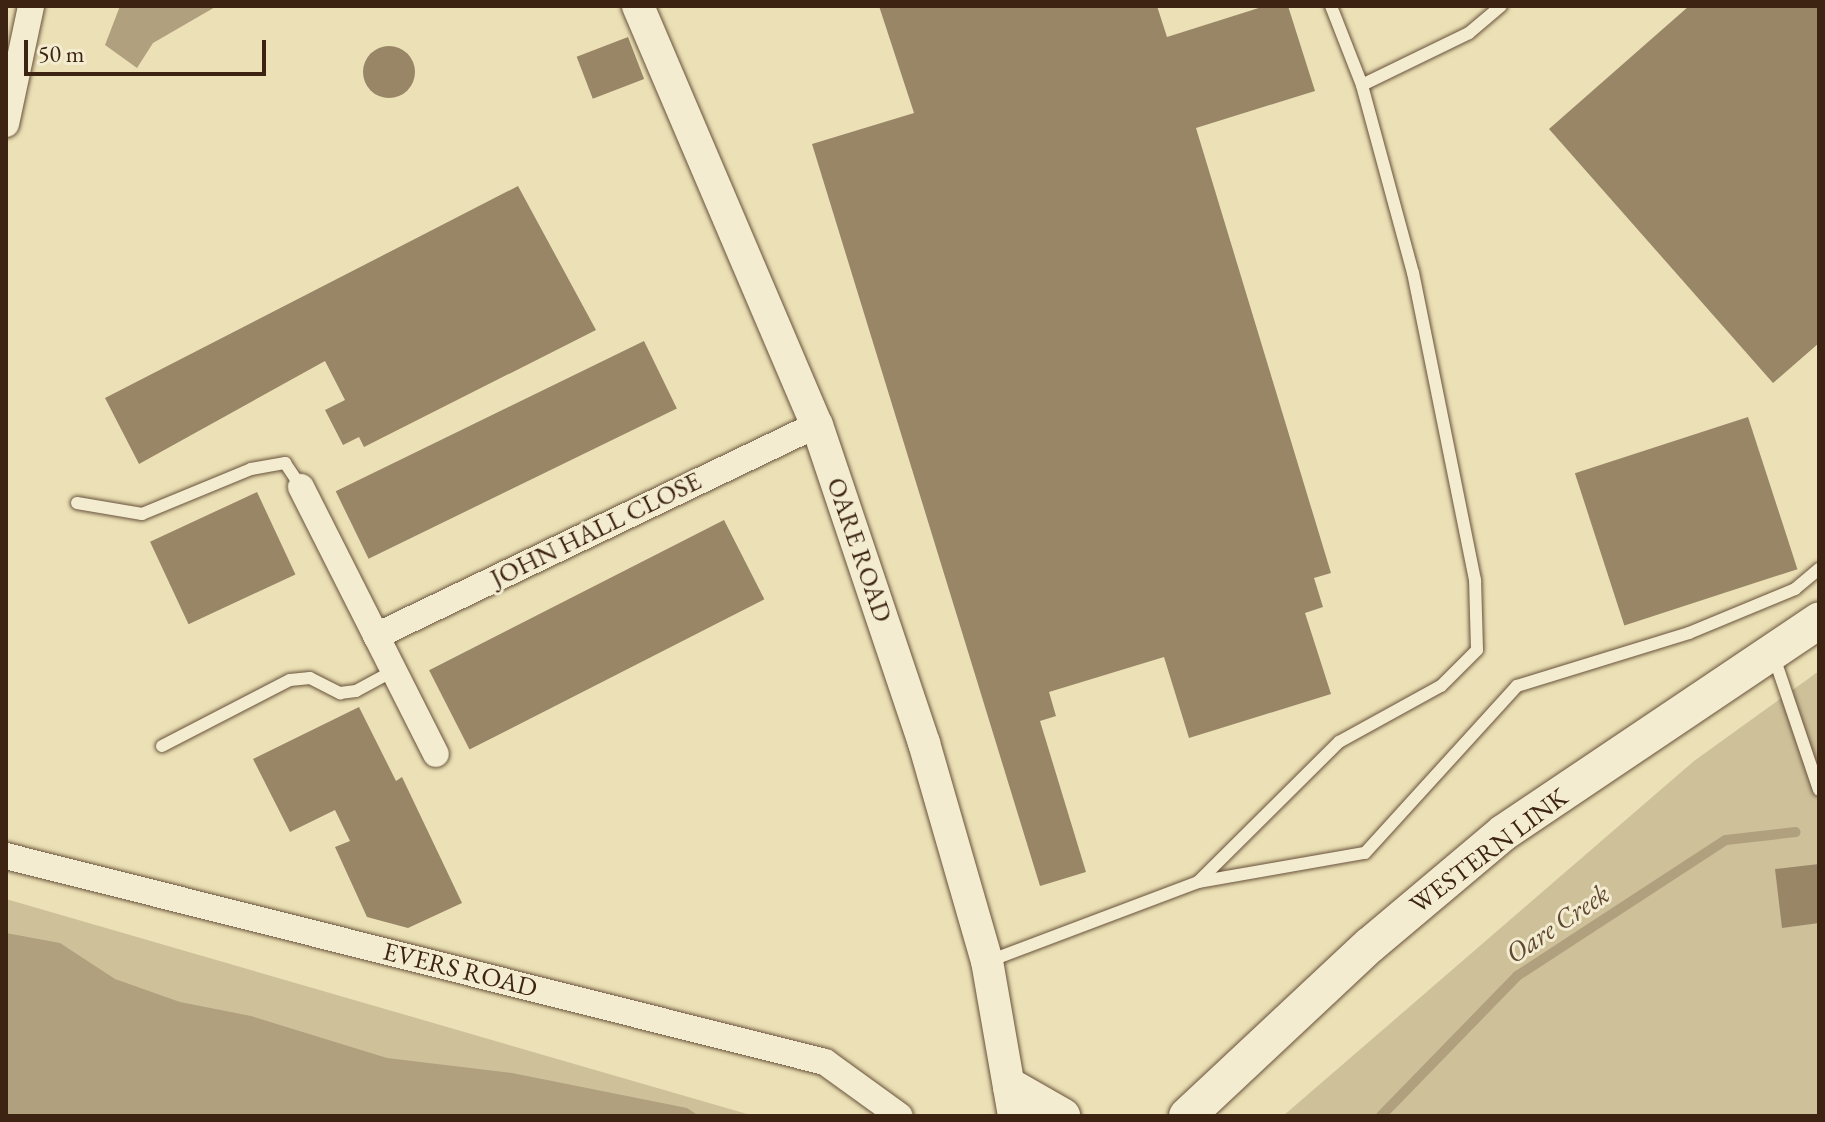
<!DOCTYPE html>
<style>
body{margin:0}
#map{position:relative;width:1825px;height:1122px;overflow:hidden;background:#ece1b6;font-family:"EB Garamond",serif}
div>[style]{position:absolute}
.green>*{inset:0;background:#cec19a}
.water>*{inset:0;background:#b0a07e}
.stream>*{height:10px;margin:-5px;padding:0 5px;transform-origin:5px;border-radius:5px;background:#b0a07e}
.building>*{inset:0;background:#988667;transform-origin:0 0}
.round{border-radius:50%}
.roads{filter:drop-shadow(0 0 2px #68523b) drop-shadow(0 0 2px #68523b)}
.service>*{height:12px;margin:-6px;padding:0 6px;transform-origin:6px;border-radius:6px;background:#f3ecd0}
.minor>*{height:26px;margin:-13px;padding:0 13px;transform-origin:13px;border-radius:13px;background:#f3ecd0}
.tertiary>*{height:32px;margin:-16px;padding:0 16px;transform-origin:16px;border-radius:16px;background:#f3ecd0}
.secondary>*{height:36px;margin:-18px;padding:0 18px;transform-origin:18px;border-radius:18px;background:#f3ecd0}
span{translate:-50% -50%;white-space:nowrap;text-align:center;line-height:1.15;-webkit-text-stroke:6px #f3ecd0;paint-order:stroke}
.street-label{font-size:26px;color:#3c2312}
.water-label{font-size:28px;color:#5f4832;font-style:italic}
.frame{position:absolute;inset:0;border:8px solid #3c2312;pointer-events:none}
.scale{position:absolute;left:24px;top:40px;width:242px;height:36px;box-sizing:border-box;border:4px solid #3c2312;border-top:0;padding-left:10px;font-size:24px;line-height:28px;white-space:nowrap;color:#3c2312;-webkit-text-stroke:6px #f3ecd0;paint-order:stroke}
</style>
<div id="map">
<div class="green">
<div style="clip-path:polygon(1819px 671px,1819px 1116px,1283px 1116px,1694px 761px)"></div>
<div style="clip-path:polygon(6px 899px,754px 1116px,6px 1116px)"></div>
</div>
<div class="water">
<div style="clip-path:polygon(120px 6px,217px 6px,153px 43px,137px 68px,105px 45px)"></div>
<div style="clip-path:polygon(6px 933px,60px 943px,115px 979px,180px 1002px,251px 1016px,387px 1058px,512px 1073px,687px 1108px,699px 1116px,6px 1116px)"></div>
</div>
<div class="stream">
<div style="left:1381px;top:1116px;width:195px;rotate:-45.8deg"></div>
<div style="left:1517px;top:976px;width:249px;rotate:-33.1deg"></div>
<div style="left:1726px;top:840px;width:70px;rotate:-6.5deg"></div>
</div>
<div class="building">
<div style="clip-path:polygon(879px 6px,1157px 6px,1167px 37px,1265px 6px,1288px 6px,1315px 91px,1196px 128px,1331px 573px,1314px 578px,1323px 607px,1305px 613px,1331px 694px,1189px 738px,1164px 657px,1049px 692px,1056px 716px,1040px 721px,1086px 872px,1040px 886px,812px 144px,914px 113px)"></div>
<div style="clip-path:polygon(1689px 6px,1819px 6px,1819px 343px,1773px 383px,1549px 129px)"></div>
<div style="left:628px;top:37px;width:45px;height:55px;rotate:69deg"></div>
<div class="round" style="left:363px;top:46px;width:52px;height:52px"></div>
<div style="clip-path:polygon(518px 186px,596px 330px,364px 447px,359px 437px,343px 445px,325px 410px,345px 400px,325px 361px,139px 464px,105px 398px)"></div>
<div style="left:644px;top:341px;width:75px;height:343px;rotate:64deg"></div>
<div style="left:1748px;top:417px;width:160px;height:182px;rotate:72deg"></div>
<div style="left:257px;top:492px;width:91px;height:118px;rotate:65deg"></div>
<div style="left:724px;top:520px;width:89px;height:331px;rotate:63deg"></div>
<div style="clip-path:polygon(359px 707px,396px 781px,402px 777px,462px 903px,408px 928px,367px 917px,335px 847px,350px 841px,335px 810px,290px 832px,253px 759px)"></div>
<div style="clip-path:polygon(1819px 864px,1819px 923px,1782px 928px,1775px 869px)"></div>
</div>
<div class="roads">
<div class="service">
<div style="left:1331px;top:6px;width:85px;rotate:68.6deg"></div>
<div style="left:77px;top:503px;width:66px;rotate:9.6deg"></div>
<div style="left:142px;top:514px;width:118px;rotate:-22.4deg"></div>
<div style="left:251px;top:469px;width:35px;rotate:-10deg"></div>
<div style="left:285px;top:463px;width:29px;rotate:56deg"></div>
<div style="left:1774px;top:657px;width:140px;rotate:71.3deg"></div>
<div style="left:162px;top:746px;width:144px;rotate:-27.3deg"></div>
<div style="left:290px;top:680px;width:20px;rotate:-6deg"></div>
<div style="left:310px;top:678px;width:34px;rotate:27deg"></div>
<div style="left:340px;top:693px;width:16px;rotate:-7deg"></div>
<div style="left:356px;top:691px;width:42px;rotate:-28.4deg"></div>
<div style="left:1198px;top:882px;width:199px;rotate:-44.8deg"></div>
<div style="left:1339px;top:742px;width:116px;rotate:-28.8deg"></div>
<div style="left:1441px;top:686px;width:51px;rotate:-45deg"></div>
<div style="left:1477px;top:650px;width:70px;rotate:-91.6deg"></div>
<div style="left:1475px;top:580px;width:313px;rotate:-101.4deg"></div>
<div style="left:1413px;top:273px;width:195px;rotate:-105.2deg"></div>
<div style="left:1362px;top:85px;width:119px;rotate:-25.9deg"></div>
<div style="left:1469px;top:33px;width:42px;rotate:-40.2deg"></div>
<div style="left:989px;top:961px;width:223px;rotate:-20.7deg"></div>
<div style="left:1198px;top:882px;width:169px;rotate:-9.9deg"></div>
<div style="left:1365px;top:853px;width:226px;rotate:-47.7deg"></div>
<div style="left:1517px;top:686px;width:180px;rotate:-17.1deg"></div>
<div style="left:1689px;top:633px;width:115px;rotate:-22.5deg"></div>
<div style="left:1795px;top:589px;width:31px;rotate:-40deg"></div>
</div>
<div class="minor">
<div style="left:6px;top:124px;width:121px;rotate:-78deg"></div>
<div style="left:301px;top:487px;width:299px;rotate:63.2deg"></div>
<div style="left:376px;top:636px;width:489px;rotate:-25.6deg"></div>
<div style="left:6px;top:856px;width:845px;rotate:14.12deg"></div>
<div style="left:825px;top:1062px;width:92px;rotate:35.8deg"></div>
</div>
<div class="tertiary">
<div style="left:638px;top:6px;width:456px;rotate:66.9deg"></div>
<div style="left:817px;top:425px;width:336px;rotate:71.4deg"></div>
<div style="left:924px;top:743px;width:227px;rotate:73.9deg"></div>
<div style="left:987px;top:961px;width:157px;rotate:80.1deg"></div>
</div>
<div class="secondary">
<div style="left:1011px;top:1087px;width:59px;rotate:29.6deg"></div>
<div style="left:1187px;top:1116px;width:250px;rotate:-43.1deg"></div>
<div style="left:1370px;top:945px;width:174px;rotate:-40.1deg"></div>
<div style="left:1503px;top:833px;width:381px;rotate:-33.9deg"></div>
</div>
</div>
<div class="street-label">
<span style="left:596px;top:530px;rotate:-26deg">JOHN HALL CLOSE</span>
<span style="left:859px;top:550px;rotate:71deg">OARE ROAD</span>
<span style="left:1489px;top:851px;rotate:-37deg">WESTERN LINK</span>
<span style="left:460px;top:970px;rotate:14deg">EVERS ROAD</span>
</div>
<div class="water-label">
<span style="left:1557px;top:923px;rotate:-34deg">Oare Creek</span>
</div>
<div class="frame"></div>
<div class="scale">50 m</div>
</div>
